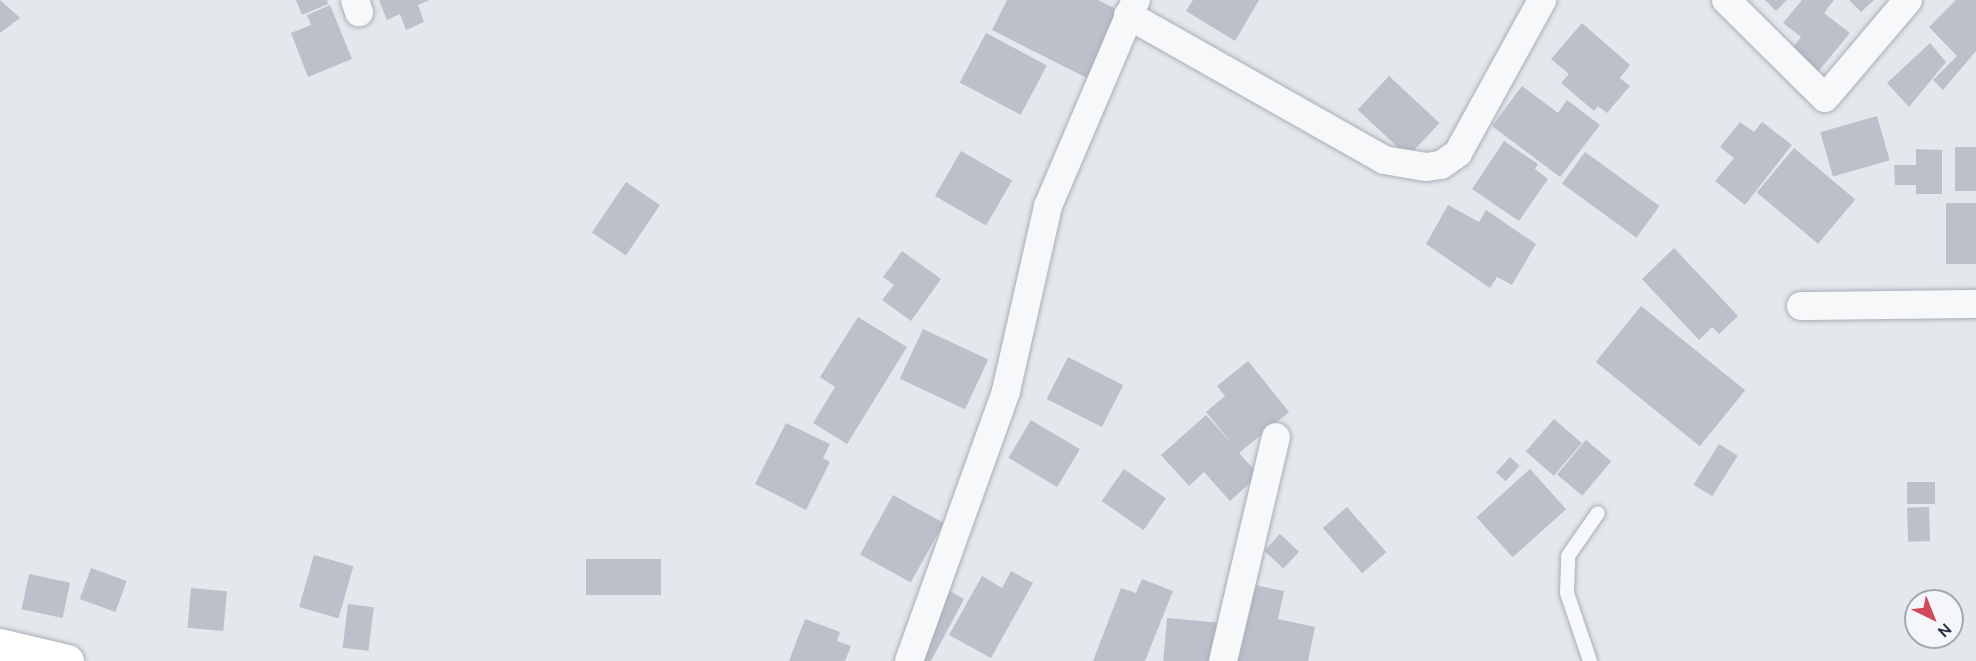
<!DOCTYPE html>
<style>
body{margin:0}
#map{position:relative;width:1976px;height:661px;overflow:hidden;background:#e4e7ec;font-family:Ubuntu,sans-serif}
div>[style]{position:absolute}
.building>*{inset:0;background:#bbc0ca;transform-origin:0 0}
.roads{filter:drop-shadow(0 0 2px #a9aeb7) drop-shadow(0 0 2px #a9aeb7)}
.lane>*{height:14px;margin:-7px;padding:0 7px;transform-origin:7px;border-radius:7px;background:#f7f8fa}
.street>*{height:28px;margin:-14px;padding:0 14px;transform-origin:14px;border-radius:14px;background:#f7f8fa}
.highway>*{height:33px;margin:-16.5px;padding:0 16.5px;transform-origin:16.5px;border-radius:16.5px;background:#fff}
span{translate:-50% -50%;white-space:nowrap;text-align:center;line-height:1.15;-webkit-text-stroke:5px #f4f6f9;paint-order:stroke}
.north{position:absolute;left:1904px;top:589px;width:60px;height:60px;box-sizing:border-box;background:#f4f6f9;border:2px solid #a4a8b1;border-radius:50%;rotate:137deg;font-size:16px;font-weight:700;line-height:24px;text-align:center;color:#2b3445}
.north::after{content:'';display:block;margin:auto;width:21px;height:27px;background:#d1495b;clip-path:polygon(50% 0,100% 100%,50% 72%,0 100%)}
</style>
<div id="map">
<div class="building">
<div style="clip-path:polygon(0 0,20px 18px,0 33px)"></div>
<div style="clip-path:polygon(296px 0,327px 0,328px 4px,302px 15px)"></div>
<div style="clip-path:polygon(379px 0,430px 0,418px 5px,424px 22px,406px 30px,400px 14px,387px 20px)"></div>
<div style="clip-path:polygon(1007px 0,1098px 0,1120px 11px,1087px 78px,992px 30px)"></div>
<div style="clip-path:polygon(1193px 0,1259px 0,1235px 41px,1186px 11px)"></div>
<div style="clip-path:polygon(1765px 0,1787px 0,1776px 11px)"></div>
<div style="clip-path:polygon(1802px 0,1834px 0,1824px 13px,1850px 33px,1812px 79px,1785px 57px,1801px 37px,1783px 23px)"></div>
<div style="clip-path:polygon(1849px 0,1874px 0,1861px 12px)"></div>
<div style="clip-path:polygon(1956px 0,1976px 0,1976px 51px,1943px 90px,1933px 80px,1957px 56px,1929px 27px)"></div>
<div style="clip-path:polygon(330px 5px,352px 59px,308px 77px,291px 33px,311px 25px,307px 15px)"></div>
<div style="clip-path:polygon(1582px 23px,1630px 65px,1620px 78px,1630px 86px,1607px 113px,1598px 106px,1594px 111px,1561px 83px,1569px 74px,1551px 59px)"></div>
<div style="left:986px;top:33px;width:69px;height:56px;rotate:28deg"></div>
<div style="clip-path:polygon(1930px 43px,1946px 62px,1909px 107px,1887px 83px)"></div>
<div style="left:1389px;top:76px;width:69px;height:46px;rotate:43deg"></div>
<div style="clip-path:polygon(1522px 86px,1558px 113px,1567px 100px,1600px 125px,1560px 177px,1492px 126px)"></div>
<div style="left:1877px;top:116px;width:46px;height:59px;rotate:74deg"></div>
<div style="clip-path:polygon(1740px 122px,1754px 132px,1762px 122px,1792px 145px,1745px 205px,1715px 181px,1734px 158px,1720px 147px)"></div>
<div style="clip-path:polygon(1504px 141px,1538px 164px,1535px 169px,1548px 179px,1519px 221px,1472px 189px)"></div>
<div style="left:1976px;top:147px;width:44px;height:21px;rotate:90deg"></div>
<div style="left:1794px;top:148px;width:80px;height:58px;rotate:40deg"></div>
<div style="clip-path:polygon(1916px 149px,1942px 150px,1942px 194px,1916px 194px,1916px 185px,1895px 185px,1894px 165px,1916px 165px)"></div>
<div style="left:961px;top:151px;width:59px;height:52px;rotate:30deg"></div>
<div style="left:1585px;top:152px;width:92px;height:39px;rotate:36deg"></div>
<div style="left:626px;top:182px;width:41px;height:61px;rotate:34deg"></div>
<div style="left:1976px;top:203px;width:61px;height:30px;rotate:90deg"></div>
<div style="clip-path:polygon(1448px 205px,1479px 222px,1486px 210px,1536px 244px,1512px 285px,1497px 277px,1490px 288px,1426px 244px)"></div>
<div style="clip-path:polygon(1674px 248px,1738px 316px,1719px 334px,1712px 327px,1699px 340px,1642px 279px)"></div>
<div style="clip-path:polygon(902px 251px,941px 279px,911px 321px,882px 300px,894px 285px,883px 277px)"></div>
<div style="left:1641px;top:306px;width:134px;height:72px;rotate:39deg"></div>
<div style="clip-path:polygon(858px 317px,907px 347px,847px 444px,813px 423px,835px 387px,820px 377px)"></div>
<div style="left:923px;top:329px;width:72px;height:55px;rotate:25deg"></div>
<div style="left:1068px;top:357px;width:62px;height:47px;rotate:27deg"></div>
<div style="clip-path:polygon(1248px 361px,1289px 412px,1239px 453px,1259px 475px,1230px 501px,1204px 472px,1189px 486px,1161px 455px,1206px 415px,1234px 446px,1206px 412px,1225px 396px,1217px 386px)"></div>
<div style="left:1554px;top:419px;width:37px;height:43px;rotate:41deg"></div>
<div style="left:1031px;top:420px;width:57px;height:44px;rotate:31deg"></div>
<div style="clip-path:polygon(786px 423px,830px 444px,823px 458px,830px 462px,806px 510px,755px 484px)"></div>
<div style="left:1586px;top:440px;width:33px;height:45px;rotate:40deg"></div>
<div style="left:1719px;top:444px;width:22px;height:48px;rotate:32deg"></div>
<div style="left:1510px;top:457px;width:13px;height:21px;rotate:42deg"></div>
<div style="left:1124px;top:469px;width:51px;height:39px;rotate:35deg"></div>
<div style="left:1530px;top:469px;width:54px;height:72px;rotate:48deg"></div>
<div style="left:1907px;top:482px;width:28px;height:22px"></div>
<div style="left:893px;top:495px;width:58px;height:68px;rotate:29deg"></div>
<div style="left:1347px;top:507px;width:60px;height:32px;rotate:49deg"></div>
<div style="left:1929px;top:507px;width:34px;height:22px;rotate:88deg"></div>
<div style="left:1280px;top:534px;width:26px;height:23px;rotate:43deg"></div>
<div style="left:314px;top:555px;width:41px;height:54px;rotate:16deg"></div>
<div style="left:586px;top:559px;width:75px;height:36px"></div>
<div style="left:91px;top:568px;width:38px;height:33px;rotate:20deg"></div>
<div style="clip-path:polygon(1011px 571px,1033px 583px,991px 658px,949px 635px,982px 576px,1002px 588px)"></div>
<div style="left:29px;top:574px;width:42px;height:36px;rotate:12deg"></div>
<div style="clip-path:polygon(1142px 579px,1173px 591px,1145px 661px,1093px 661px,1121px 588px,1136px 593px)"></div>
<div style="clip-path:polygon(1244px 583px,1284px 591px,1278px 619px,1315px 627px,1308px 661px,1229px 661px)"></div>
<div style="left:191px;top:588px;width:36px;height:40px;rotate:5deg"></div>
<div style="clip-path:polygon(948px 590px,964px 599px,931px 661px,916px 661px)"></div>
<div style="left:348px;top:604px;width:26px;height:44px;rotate:7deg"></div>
<div style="left:1167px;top:618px;width:56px;height:43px;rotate:5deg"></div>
<div style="clip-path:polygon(805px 619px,840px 632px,837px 641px,851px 646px,845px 661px,789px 661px)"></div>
</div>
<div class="roads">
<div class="lane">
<div style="left:1590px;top:661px;width:72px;rotate:-108.7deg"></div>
<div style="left:1567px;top:593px;width:37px;rotate:-88deg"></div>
<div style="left:1568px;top:556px;width:52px;rotate:-55.1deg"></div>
</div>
<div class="street">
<div style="left:355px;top:0;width:13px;rotate:72deg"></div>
<div style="left:1726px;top:0;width:139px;rotate:44.7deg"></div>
<div style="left:1825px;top:98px;width:128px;rotate:-49.7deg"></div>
<div style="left:1128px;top:15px;width:294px;rotate:29.5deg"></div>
<div style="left:1384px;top:160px;width:43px;rotate:9.5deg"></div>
<div style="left:1426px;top:167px;width:15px;rotate:-8deg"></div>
<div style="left:1441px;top:165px;width:21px;rotate:-35deg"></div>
<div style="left:1458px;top:153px;width:175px;rotate:-61.2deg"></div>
<div style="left:1801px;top:306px;width:175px;rotate:-0.7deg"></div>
<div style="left:909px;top:661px;width:287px;rotate:-70.2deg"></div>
<div style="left:1006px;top:391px;width:190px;rotate:-77.2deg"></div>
<div style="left:1048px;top:206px;width:224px;rotate:-66.9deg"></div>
<div style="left:1223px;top:661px;width:230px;rotate:-76.7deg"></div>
</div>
<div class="highway">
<div style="left:0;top:645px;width:69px;rotate:13.4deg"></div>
</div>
</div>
<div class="north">N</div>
</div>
